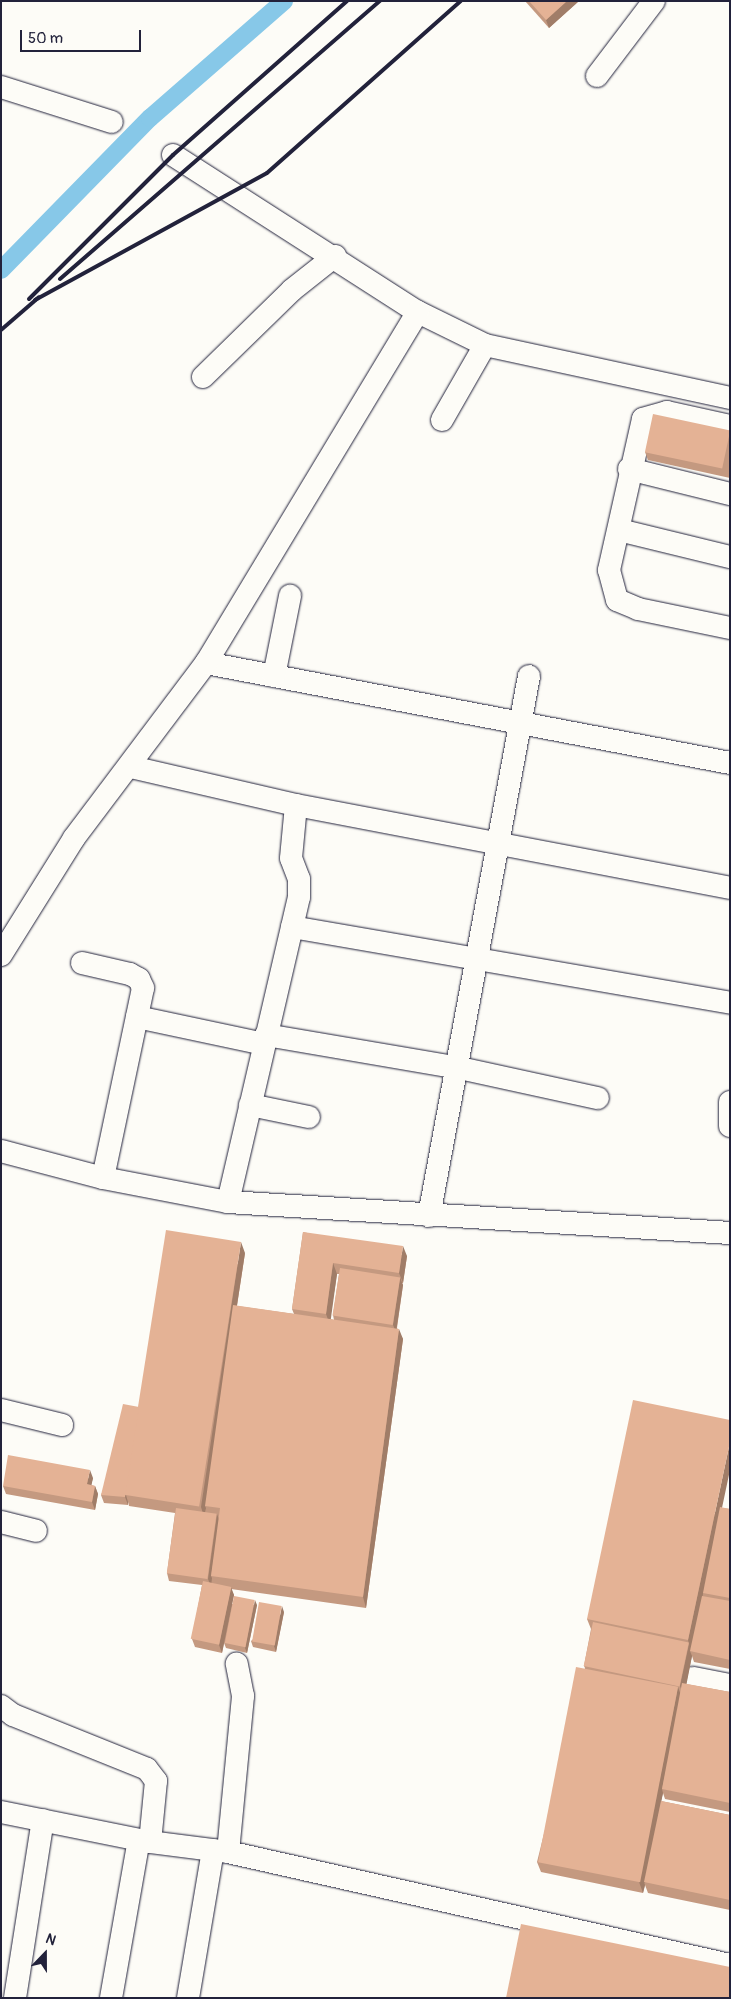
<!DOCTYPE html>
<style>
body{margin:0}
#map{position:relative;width:731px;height:1999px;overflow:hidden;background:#fdfcf7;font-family:Pangolin,sans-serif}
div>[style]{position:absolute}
.canal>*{height:18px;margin:-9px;padding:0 9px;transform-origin:9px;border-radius:9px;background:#87c8e8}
.roads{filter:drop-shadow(0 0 1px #22223b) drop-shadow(0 0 1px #22223b)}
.minor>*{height:22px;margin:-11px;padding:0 11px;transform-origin:11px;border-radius:11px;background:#fdfcf7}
.rail>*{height:4px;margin:-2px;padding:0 2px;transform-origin:2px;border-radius:2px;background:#22223b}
.wall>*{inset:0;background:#c49980}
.shaded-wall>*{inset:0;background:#a07d68}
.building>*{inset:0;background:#e4b295;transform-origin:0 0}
span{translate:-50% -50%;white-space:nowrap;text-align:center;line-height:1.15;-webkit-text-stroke:4.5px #fdfcf7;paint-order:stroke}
.frame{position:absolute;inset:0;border:2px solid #22223b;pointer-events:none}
.north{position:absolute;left:20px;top:1929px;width:50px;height:50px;-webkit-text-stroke:4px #fdfcf7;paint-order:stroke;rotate:22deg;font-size:14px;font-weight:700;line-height:20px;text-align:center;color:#22223b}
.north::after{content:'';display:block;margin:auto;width:18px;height:22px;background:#22223b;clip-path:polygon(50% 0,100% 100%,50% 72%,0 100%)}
.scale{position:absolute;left:20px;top:30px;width:121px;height:22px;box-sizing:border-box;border:2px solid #22223b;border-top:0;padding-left:6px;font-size:15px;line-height:18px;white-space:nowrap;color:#22223b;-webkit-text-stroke:4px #fdfcf7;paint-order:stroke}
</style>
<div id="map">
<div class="canal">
<div style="left:1px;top:270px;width:213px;rotate:-45.6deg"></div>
<div style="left:150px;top:118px;width:178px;rotate:-41.1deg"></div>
</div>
<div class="roads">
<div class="minor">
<div style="left:597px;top:76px;width:94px;rotate:-52.8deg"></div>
<div style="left:1px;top:87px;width:116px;rotate:17.5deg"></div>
<div style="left:173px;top:155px;width:291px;rotate:32.7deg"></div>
<div style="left:418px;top:312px;width:75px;rotate:26.2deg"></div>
<div style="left:485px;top:345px;width:251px;rotate:12.2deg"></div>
<div style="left:203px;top:377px;width:124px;rotate:-44.3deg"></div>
<div style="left:292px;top:290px;width:55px;rotate:-38.3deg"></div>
<div style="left:442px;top:420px;width:86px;rotate:-60.2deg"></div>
<div style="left:730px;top:426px;width:65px;rotate:-167.5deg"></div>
<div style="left:667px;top:412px;width:25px;rotate:164deg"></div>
<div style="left:643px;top:419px;width:155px;rotate:102.7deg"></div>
<div style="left:609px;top:570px;width:31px;rotate:75deg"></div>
<div style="left:617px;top:600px;width:23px;rotate:23deg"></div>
<div style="left:638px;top:609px;width:94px;rotate:11.7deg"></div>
<div style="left:629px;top:469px;width:104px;rotate:13.9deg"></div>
<div style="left:619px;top:530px;width:114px;rotate:13.7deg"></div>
<div style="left:206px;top:663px;width:533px;rotate:10.8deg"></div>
<div style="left:274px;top:676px;width:82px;rotate:-78.7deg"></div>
<div style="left:131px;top:767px;width:169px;rotate:13deg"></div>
<div style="left:296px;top:805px;width:442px;rotate:10.8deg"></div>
<div style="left:292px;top:927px;width:445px;rotate:9.8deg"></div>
<div style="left:1px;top:955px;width:138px;rotate:-58deg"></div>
<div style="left:74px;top:838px;width:219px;rotate:-53deg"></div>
<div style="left:206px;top:663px;width:410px;rotate:-58.9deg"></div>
<div style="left:82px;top:963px;width:49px;rotate:12.9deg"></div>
<div style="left:130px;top:974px;width:10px;rotate:29deg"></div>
<div style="left:139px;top:979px;width:10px;rotate:66deg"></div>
<div style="left:143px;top:988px;width:194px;rotate:101.9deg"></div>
<div style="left:137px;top:1017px;width:130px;rotate:12deg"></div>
<div style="left:266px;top:1035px;width:197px;rotate:9.7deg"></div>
<div style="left:460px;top:1068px;width:141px;rotate:12.3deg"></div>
<div style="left:730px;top:1102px;width:24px;rotate:90deg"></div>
<div style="left:250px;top:1105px;width:60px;rotate:11.5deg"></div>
<div style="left:1px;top:1151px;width:106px;rotate:14.8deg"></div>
<div style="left:103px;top:1178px;width:127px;rotate:10.9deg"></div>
<div style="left:228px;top:1202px;width:503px;rotate:3.53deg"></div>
<div style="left:228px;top:1202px;width:313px;rotate:-76.9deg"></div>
<div style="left:299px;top:897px;width:18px;rotate:-90deg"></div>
<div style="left:299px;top:879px;width:22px;rotate:-111deg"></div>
<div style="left:291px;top:858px;width:53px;rotate:-84.6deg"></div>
<div style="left:429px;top:1216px;width:549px;rotate:-79.51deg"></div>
<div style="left:1px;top:1410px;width:63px;rotate:13.8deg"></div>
<div style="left:1px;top:1522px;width:36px;rotate:14deg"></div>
<div style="left:693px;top:1678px;width:38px;rotate:11deg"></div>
<div style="left:1px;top:1706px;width:15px;rotate:37deg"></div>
<div style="left:13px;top:1715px;width:144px;rotate:21.9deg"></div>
<div style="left:147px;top:1769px;width:15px;rotate:53deg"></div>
<div style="left:156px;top:1781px;width:61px;rotate:95.6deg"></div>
<div style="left:1px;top:1812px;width:152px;rotate:11.4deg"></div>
<div style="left:150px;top:1842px;width:79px;rotate:7.3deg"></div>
<div style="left:228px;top:1852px;width:515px;rotate:12.69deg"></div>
<div style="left:228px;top:1852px;width:157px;rotate:-84.5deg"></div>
<div style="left:243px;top:1696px;width:33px;rotate:-101deg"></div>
<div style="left:15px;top:1998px;width:180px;rotate:-81.1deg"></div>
<div style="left:111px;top:1998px;width:160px;rotate:-80deg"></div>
<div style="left:188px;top:1998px;width:150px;rotate:-80.4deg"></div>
</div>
</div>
<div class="rail">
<div style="left:60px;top:279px;width:424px;rotate:-41deg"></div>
<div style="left:29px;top:299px;width:204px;rotate:-45deg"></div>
<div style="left:173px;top:155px;width:232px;rotate:-41.5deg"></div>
<div style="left:35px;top:300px;width:264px;rotate:-28.7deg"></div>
<div style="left:267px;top:173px;width:259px;rotate:-41.6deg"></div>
<div style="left:1px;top:330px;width:50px;rotate:-41deg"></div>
</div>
<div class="wall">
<div style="clip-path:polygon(525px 1px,579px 1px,549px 28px)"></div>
<div style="clip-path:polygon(730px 431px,730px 478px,648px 460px,645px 452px)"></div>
<div style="clip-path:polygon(evenodd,303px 1232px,407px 1256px,403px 1283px,402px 1283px,403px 1285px,397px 1328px,403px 1339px,366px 1608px,231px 1589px,234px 1595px,232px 1604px,257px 1605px,247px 1653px,226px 1648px,224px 1643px,222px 1653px,195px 1647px,192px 1639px,202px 1585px,169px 1581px,167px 1573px,175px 1513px,129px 1506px,128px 1502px,128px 1505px,104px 1503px,101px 1495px,139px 1407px,245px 1253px,237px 1306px,294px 1314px,292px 1309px,303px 1232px,337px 1274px,339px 1274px,333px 1315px,334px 1320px,330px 1319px,337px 1274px)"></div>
<div style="clip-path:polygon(93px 1478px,91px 1485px,95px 1486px,98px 1494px,95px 1510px,6px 1494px,3px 1486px)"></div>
<div style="clip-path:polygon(722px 1508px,730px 1509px,730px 1669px,694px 1662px,692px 1656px,686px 1684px,730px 1692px,730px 1812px,665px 1799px,663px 1793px,661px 1801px,730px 1815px,730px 1910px,648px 1893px,645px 1885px,643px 1893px,541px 1872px,537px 1862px,585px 1668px,584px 1666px,591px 1629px,587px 1619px)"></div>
<div style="clip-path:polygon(284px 1612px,276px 1652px,253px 1647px,251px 1641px)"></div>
</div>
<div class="shaded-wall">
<div style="clip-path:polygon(567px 1px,579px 1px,549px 28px,546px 20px)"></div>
<div style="clip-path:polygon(241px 1242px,245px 1253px,206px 1506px,205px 1506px,206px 1508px,204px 1517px,201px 1507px)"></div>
<div style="clip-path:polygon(403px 1246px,407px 1256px,403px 1283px,399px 1273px)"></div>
<div style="clip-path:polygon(333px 1263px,337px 1274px,330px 1325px,326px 1314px)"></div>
<div style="clip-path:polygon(400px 1277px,403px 1285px,396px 1332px,393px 1325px)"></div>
<div style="clip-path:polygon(399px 1329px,403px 1339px,366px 1608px,363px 1597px)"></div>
<div style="clip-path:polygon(139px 1407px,126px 1495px,128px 1502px,128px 1505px,125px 1497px)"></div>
<div style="clip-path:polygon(730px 1442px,730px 1470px,704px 1593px,703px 1593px,703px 1594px,692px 1650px,690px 1651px,692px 1656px,684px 1697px,680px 1686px,689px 1644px,688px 1640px)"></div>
<div style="clip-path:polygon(90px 1470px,93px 1478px,90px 1492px,87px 1484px)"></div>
<div style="clip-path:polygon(95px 1486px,98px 1494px,95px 1510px,92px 1502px)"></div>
<div style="clip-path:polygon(217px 1514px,220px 1522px,211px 1576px,212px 1578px,211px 1587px,208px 1579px)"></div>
<div style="clip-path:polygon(231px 1587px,234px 1595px,222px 1653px,219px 1645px)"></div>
<div style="clip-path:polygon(255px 1600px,257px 1605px,247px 1653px,245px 1648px)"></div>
<div style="clip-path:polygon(282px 1606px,284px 1612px,276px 1652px,274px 1646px)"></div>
<div style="clip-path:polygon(678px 1687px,682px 1698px,662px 1789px,663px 1793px,645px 1883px,644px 1882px,645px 1885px,643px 1893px,639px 1882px)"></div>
</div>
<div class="building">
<div style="clip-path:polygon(529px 1px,567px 1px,546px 20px)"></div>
<div style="left:653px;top:414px;width:79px;height:39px;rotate:12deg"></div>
<div style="left:166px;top:1230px;width:76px;height:268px;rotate:9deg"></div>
<div style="clip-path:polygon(303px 1232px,403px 1246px,399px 1273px,333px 1263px,326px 1314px,292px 1309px)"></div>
<div style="left:340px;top:1268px;width:61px;height:48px;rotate:9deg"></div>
<div style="clip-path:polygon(233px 1305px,399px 1329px,363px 1597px,211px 1576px,220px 1508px,205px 1506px)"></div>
<div style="clip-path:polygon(633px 1400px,730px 1420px,730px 1442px,688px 1640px,587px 1619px)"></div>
<div style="clip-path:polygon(123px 1404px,139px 1407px,125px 1497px,101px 1495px)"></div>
<div style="clip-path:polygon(8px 1455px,90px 1470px,87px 1484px,95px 1486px,92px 1502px,3px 1486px)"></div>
<div style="clip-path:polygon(720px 1507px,730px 1509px,730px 1598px,703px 1593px)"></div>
<div style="left:176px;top:1508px;width:41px;height:66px;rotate:8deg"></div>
<div style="left:203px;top:1581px;width:29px;height:59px;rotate:12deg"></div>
<div style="left:234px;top:1596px;width:21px;height:48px;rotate:11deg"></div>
<div style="clip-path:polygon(702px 1596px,730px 1601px,730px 1660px,690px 1651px)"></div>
<div style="left:259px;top:1602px;width:23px;height:40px;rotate:10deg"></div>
<div style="left:593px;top:1622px;width:98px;height:45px;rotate:12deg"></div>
<div style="left:576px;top:1667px;width:104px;height:199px;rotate:11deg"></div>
<div style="clip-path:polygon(682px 1683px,730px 1692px,730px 1803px,662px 1789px)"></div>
<div style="clip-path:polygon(661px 1801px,730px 1815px,730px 1900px,644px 1882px)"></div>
<div style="clip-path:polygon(521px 1924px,730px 1967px,730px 1998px,506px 1998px)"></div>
</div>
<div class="frame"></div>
<div class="north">N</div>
<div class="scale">50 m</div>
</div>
